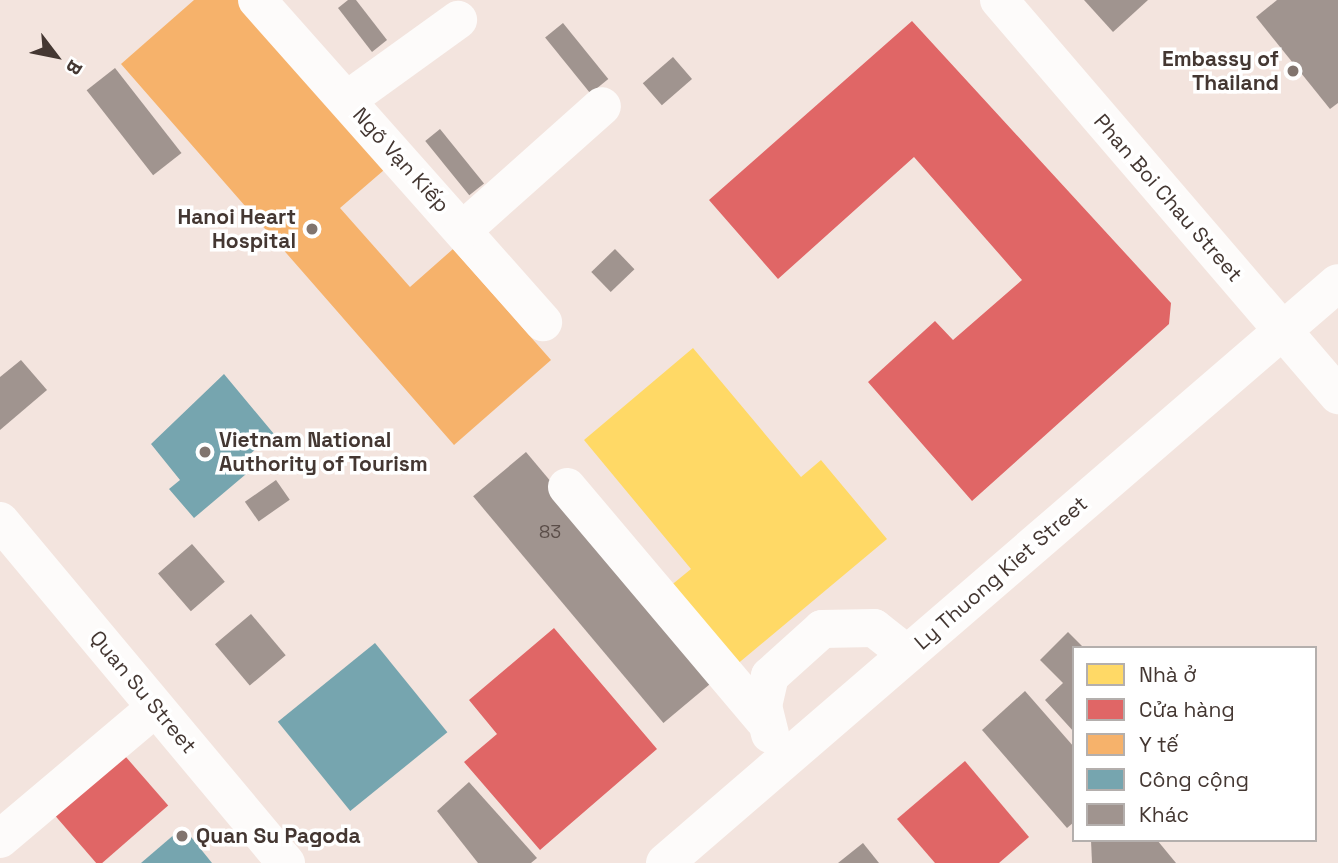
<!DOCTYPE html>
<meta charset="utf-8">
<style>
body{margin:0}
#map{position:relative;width:1338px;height:863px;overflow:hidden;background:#f3e4de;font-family:"Space Grotesk",sans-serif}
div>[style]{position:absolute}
.homes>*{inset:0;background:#ffd966}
.shops>*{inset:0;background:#e06666;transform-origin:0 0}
.health>*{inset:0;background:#f6b26b}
.public>*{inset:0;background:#76a5af;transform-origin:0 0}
.building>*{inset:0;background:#a0948f;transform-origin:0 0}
.minor>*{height:38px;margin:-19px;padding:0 19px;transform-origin:19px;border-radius:19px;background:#fdfbfa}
.dots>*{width:19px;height:19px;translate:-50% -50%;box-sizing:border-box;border:4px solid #fff;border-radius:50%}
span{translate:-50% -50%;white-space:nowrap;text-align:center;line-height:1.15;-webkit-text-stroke:7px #fff;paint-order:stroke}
.number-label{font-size:18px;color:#5b4e49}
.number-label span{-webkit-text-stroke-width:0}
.poi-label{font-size:21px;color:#443732;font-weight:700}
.right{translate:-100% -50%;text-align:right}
.left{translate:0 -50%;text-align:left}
.street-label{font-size:21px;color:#443732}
.legend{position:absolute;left:1072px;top:646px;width:245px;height:196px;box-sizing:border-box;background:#fff;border:2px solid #b4afad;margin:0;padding:9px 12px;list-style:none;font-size:21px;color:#443732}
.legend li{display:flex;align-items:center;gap:14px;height:35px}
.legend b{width:35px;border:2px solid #b4afad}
.north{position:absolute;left:21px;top:21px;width:70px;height:70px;-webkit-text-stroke:5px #fff;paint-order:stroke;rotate:122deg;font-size:19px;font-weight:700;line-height:28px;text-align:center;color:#443732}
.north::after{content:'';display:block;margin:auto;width:24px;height:32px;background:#443732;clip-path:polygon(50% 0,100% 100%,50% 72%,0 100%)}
</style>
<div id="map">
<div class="homes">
<div style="clip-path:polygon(693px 348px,801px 477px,821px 460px,887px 539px,729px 671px,663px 592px,691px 569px,584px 440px)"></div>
</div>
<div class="shops">
<div style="clip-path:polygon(912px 21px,1171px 303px,1169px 324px,972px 501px,868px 382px,935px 321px,953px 340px,1022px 280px,914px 157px,778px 279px,709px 200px)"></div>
<div style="clip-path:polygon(554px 628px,657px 749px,540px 850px,464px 762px,497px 734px,469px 700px)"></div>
<div style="left:119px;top:749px;width:75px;height:92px;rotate:49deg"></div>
<div style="clip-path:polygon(965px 761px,1029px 837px,999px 863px,935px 863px,897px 819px)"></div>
</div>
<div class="health">
<div style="clip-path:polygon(194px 0,247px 0,391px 164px,340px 208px,410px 287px,453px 249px,551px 360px,454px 445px,121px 64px)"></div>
</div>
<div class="public">
<div style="clip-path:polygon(224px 374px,274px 434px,244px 459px,252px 469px,194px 518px,169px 489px,180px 480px,151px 444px)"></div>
<div style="left:375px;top:643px;width:115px;height:125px;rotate:51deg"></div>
<div style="clip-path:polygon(183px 827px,212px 863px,141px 863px)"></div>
</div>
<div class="building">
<div style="clip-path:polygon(348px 0,356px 0,387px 40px,372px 52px,338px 8px)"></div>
<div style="clip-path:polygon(1084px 0,1148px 0,1113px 32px)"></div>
<div style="clip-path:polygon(1277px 0,1338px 0,1338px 103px,1330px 109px,1256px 17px)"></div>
<div style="left:563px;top:23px;width:72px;height:23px;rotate:51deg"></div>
<div style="left:673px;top:57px;width:29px;height:40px;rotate:49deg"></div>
<div style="left:115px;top:68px;width:108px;height:36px;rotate:52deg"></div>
<div style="left:440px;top:129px;width:70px;height:19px;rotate:51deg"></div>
<div style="left:615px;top:249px;width:28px;height:33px;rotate:46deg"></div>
<div style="clip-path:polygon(21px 360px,47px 390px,0 430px,0 377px)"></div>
<div style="left:526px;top:452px;width:296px;height:69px;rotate:50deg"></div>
<div style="left:276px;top:480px;width:24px;height:38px;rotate:55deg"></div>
<div style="left:192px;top:544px;width:50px;height:45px;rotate:49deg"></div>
<div style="left:251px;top:614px;width:54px;height:47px;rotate:50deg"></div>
<div style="clip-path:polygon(1068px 632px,1084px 648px,1074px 648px,1074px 732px,1045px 700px,1063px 683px,1040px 660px)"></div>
<div style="clip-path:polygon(1025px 691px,1074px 747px,1074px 822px,1067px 828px,982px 730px)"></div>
<div style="clip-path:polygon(469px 782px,537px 858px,531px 863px,478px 863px,437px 811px)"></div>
<div style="clip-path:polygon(1091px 840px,1157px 840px,1176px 863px,1092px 863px)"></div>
<div style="clip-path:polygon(863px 843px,879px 863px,838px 863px)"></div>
</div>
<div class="minor">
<div style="left:257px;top:0;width:431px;rotate:48.4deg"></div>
<div style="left:999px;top:0;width:521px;rotate:49.36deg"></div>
<div style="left:347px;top:100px;width:137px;rotate:-35.8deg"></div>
<div style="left:463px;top:230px;width:186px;rotate:-41.7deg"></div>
<div style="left:567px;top:487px;width:304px;rotate:49.8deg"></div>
<div style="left:0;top:521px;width:446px;rotate:50.1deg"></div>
<div style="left:770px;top:734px;width:29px;rotate:-104deg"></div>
<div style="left:763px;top:706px;width:31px;rotate:-77deg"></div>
<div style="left:770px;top:676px;width:70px;rotate:-42.1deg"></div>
<div style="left:822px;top:629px;width:52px;rotate:-1.1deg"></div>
<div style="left:874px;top:628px;width:42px;rotate:38.2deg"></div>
<div style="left:0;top:839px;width:203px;rotate:-40.2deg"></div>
<div style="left:665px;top:863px;width:888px;rotate:-40.76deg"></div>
</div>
<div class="dots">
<div style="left:1293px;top:71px;background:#81746e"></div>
<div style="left:312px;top:229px;background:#81746e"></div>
<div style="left:205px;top:452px;background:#81746e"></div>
<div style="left:182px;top:836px;background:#81746e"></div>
</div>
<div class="number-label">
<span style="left:550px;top:532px">83</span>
</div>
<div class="poi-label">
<span class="right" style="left:1279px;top:71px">Embassy of<br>Thailand</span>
<span class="right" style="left:296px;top:229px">Hanoi Heart<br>Hospital</span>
<span class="left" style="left:219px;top:452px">Vietnam National<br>Authority of Tourism</span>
<span class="left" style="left:196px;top:836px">Quan Su Pagoda</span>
</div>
<div class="street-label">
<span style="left:401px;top:160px;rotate:48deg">Ngõ Vạn Kiếp</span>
<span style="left:1168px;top:198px;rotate:49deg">Phan Boi Chau Street</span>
<span style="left:1001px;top:573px;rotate:-41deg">Ly Thuong Kiet Street</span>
<span style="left:143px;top:692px;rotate:50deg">Quan Su Street</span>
</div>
<ul class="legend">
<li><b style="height:19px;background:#ffd966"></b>Nhà ở</li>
<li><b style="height:19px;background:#e06666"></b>Cửa hàng</li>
<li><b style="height:19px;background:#f6b26b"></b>Y tế</li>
<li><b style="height:19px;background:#76a5af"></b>Công cộng</li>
<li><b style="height:19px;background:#a0948f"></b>Khác</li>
</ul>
<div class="north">B</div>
</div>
